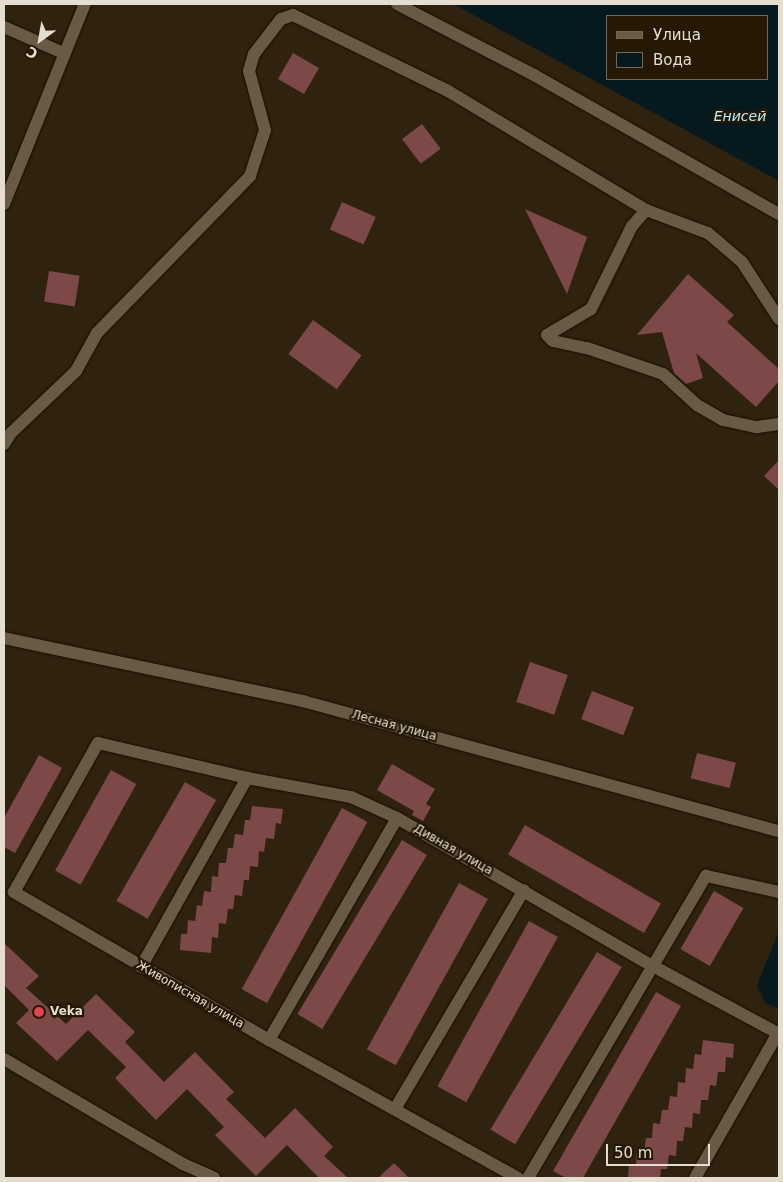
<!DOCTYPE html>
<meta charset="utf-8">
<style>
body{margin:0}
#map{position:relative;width:783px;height:1182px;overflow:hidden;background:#2f230f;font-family:"DejaVu Sans",sans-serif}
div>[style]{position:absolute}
.water>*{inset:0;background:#05191f}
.building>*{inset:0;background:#7d4848;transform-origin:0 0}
.roads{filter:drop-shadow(0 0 1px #170c00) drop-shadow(0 0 1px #170c00)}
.minor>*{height:12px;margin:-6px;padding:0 6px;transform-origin:6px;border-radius:6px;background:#695a45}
.dots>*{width:14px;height:14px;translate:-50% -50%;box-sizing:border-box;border:2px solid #251906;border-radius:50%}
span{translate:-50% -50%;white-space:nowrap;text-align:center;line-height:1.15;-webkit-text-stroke:4.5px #251906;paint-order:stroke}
.street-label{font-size:12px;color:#e6ddd1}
.poi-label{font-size:12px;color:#e6ddd1;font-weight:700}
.left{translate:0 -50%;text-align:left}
.water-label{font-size:14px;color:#b6eefe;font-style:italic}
.frame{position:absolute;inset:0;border:5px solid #e6ddd1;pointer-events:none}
.legend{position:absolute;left:606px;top:15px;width:162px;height:65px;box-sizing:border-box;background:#251906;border:1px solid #726757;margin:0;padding:6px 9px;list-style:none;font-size:15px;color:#e6ddd1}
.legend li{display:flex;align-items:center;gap:10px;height:25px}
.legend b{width:25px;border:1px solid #726757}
.north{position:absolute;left:15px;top:15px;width:50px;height:50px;-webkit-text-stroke:4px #251906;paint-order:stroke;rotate:212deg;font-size:14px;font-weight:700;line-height:20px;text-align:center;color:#e6ddd1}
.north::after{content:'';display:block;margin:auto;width:18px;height:22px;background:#e6ddd1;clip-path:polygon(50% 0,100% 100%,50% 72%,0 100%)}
.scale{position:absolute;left:606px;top:1144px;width:104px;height:22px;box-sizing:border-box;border:2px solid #e6ddd1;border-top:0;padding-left:6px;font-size:15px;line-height:18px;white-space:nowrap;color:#e6ddd1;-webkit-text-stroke:4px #251906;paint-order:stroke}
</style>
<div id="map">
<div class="water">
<div style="clip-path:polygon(evenodd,453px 4px,779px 4px,779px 181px,453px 4px,607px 16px,767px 16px,767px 79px,607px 79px,607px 16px)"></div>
<div style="clip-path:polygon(779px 931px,779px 1009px,765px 1003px,757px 985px)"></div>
</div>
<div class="building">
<div style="left:293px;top:53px;width:30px;height:30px;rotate:30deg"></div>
<div style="left:422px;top:124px;width:31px;height:25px;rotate:53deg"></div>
<div style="left:342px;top:202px;width:37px;height:30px;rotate:24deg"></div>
<div style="clip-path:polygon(525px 209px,587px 237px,567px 294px)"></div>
<div style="left:49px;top:271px;width:31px;height:31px;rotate:9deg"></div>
<div style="clip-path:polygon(688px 274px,734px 315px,727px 322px,779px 369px,779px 381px,756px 407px,696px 353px,703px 378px,686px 384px,674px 373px,662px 332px,637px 335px)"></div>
<div style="left:313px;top:320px;width:60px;height:42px;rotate:36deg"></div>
<div style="clip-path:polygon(779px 460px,779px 490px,764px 476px)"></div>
<div style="left:530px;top:662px;width:40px;height:42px;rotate:19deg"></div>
<div style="left:592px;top:691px;width:45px;height:30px;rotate:21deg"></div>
<div style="left:697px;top:753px;width:40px;height:26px;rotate:14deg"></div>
<div style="clip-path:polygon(39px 755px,62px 768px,15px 853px,4px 847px,4px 818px)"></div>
<div style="clip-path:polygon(392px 764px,435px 789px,426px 804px,431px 807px,423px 821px,412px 815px,414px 811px,377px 790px)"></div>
<div style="left:111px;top:770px;width:29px;height:115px;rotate:29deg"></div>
<div style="left:185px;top:782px;width:36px;height:137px;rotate:30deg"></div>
<div style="clip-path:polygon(252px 806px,283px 809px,281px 824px,276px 823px,274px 839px,266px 838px,264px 852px,259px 851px,258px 867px,250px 866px,249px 880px,244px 880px,242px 896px,235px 895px,233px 909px,228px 909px,226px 924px,219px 923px,218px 938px,212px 937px,211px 953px,180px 950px,181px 934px,187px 934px,188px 920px,195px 921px,197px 905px,202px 906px,204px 891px,211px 892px,212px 876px,218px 877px,219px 863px,226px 863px,228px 848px,233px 848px,235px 834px,243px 835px,245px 820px,250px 820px)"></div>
<div style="left:342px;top:808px;width:29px;height:207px;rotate:29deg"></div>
<div style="left:525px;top:825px;width:157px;height:34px;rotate:30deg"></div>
<div style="left:402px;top:840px;width:29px;height:203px;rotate:31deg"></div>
<div style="left:459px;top:883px;width:33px;height:190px;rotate:29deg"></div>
<div style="left:714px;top:891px;width:34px;height:67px;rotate:30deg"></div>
<div style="left:529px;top:921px;width:33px;height:189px;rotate:29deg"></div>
<div style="clip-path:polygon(4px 943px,39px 976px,26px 988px,66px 1024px,96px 994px,135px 1032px,125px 1042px,164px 1082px,195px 1052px,234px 1092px,226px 1099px,265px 1138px,295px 1108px,333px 1147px,324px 1156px,348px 1178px,319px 1178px,287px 1145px,256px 1176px,215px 1135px,224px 1127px,187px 1089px,156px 1120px,115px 1078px,126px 1067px,88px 1030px,57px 1061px,16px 1023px,29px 1010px,4px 985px)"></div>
<div style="left:597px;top:952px;width:29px;height:207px;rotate:31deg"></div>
<div style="clip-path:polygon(656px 992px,681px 1006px,583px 1178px,566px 1178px,553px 1171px)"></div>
<div style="clip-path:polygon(703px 1040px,734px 1044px,733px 1058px,726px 1057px,725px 1072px,718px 1072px,716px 1086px,710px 1085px,708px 1100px,701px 1100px,700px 1114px,693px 1113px,692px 1128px,685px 1127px,683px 1141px,677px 1141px,676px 1156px,669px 1155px,667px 1169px,661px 1169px,660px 1178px,628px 1178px,629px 1165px,636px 1166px,637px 1151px,644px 1152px,646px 1138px,652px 1138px,653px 1123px,660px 1124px,662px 1110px,668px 1110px,670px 1096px,677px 1097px,678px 1082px,685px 1083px,686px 1068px,693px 1069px,695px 1054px,701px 1055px)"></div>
<div style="clip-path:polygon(394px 1163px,409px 1178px,378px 1178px)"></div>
</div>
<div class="roads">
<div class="minor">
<div style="left:397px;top:4px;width:154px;rotate:27.4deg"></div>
<div style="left:534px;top:75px;width:282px;rotate:29.6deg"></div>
<div style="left:4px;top:27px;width:64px;rotate:23.8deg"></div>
<div style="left:4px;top:204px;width:216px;rotate:-68deg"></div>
<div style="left:646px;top:210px;width:21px;rotate:131deg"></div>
<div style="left:632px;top:226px;width:93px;rotate:116.3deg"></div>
<div style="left:591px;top:309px;width:51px;rotate:149.4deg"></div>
<div style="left:547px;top:335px;width:8px;rotate:45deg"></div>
<div style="left:553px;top:341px;width:35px;rotate:12deg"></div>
<div style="left:587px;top:348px;width:80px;rotate:18.9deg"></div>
<div style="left:663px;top:374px;width:46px;rotate:42.4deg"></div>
<div style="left:697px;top:405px;width:30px;rotate:30deg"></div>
<div style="left:723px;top:420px;width:35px;rotate:12deg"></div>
<div style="left:757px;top:427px;width:22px;rotate:-8deg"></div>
<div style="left:4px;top:444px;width:13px;rotate:-58deg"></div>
<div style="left:11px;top:433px;width:90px;rotate:-43.6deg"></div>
<div style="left:76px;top:371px;width:43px;rotate:-61.1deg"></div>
<div style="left:97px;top:333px;width:219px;rotate:-45.7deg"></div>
<div style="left:250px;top:176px;width:48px;rotate:-71.9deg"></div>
<div style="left:265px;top:130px;width:61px;rotate:-105.2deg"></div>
<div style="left:249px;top:71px;width:18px;rotate:-74deg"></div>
<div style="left:254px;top:54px;width:44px;rotate:-52.4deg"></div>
<div style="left:281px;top:19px;width:13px;rotate:-18deg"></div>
<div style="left:293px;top:15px;width:173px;rotate:26.1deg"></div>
<div style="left:448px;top:91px;width:231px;rotate:31deg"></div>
<div style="left:646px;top:210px;width:66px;rotate:20.4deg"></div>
<div style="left:708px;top:233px;width:45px;rotate:40.5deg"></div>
<div style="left:742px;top:262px;width:68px;rotate:57deg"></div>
<div style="left:4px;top:638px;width:306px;rotate:11.9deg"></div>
<div style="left:303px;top:701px;width:493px;rotate:15.3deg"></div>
<div style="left:141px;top:967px;width:217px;rotate:-60.7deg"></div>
<div style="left:269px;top:1040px;width:256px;rotate:-60deg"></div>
<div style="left:4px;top:1059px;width:208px;rotate:30.4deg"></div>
<div style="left:183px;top:1164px;width:34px;rotate:24deg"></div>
<div style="left:395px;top:1109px;width:254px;rotate:-59.5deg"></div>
<div style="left:518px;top:1178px;width:285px;rotate:-151deg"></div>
<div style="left:269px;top:1040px;width:295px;rotate:-149.9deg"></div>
<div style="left:14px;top:892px;width:171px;rotate:-60.6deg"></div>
<div style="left:98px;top:743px;width:153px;rotate:13.2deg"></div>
<div style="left:247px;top:778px;width:106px;rotate:10.4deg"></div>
<div style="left:351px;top:797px;width:51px;rotate:24.5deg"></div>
<div style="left:397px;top:818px;width:293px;rotate:30.1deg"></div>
<div style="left:651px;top:965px;width:145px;rotate:28.3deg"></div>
<div style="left:528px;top:1178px;width:351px;rotate:-59.5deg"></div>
<div style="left:706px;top:876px;width:75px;rotate:12.4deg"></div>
<div style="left:695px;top:1178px;width:167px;rotate:-60.2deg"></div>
</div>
</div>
<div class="dots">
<div style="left:39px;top:1012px;background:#e0444e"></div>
</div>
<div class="street-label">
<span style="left:394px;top:726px;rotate:15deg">Лесная улица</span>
<span style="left:453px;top:850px;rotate:30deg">Дивная улица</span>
<span style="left:190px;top:995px;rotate:30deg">Живописная улица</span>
</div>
<div class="poi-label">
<span class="left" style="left:50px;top:1012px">Veka</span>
</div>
<div class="water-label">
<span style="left:740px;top:116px">Енисей</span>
</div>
<div class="frame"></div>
<ul class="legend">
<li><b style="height:6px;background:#695a45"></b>Улица</li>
<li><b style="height:14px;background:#05191f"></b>Вода</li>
</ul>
<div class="north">С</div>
<div class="scale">50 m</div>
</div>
